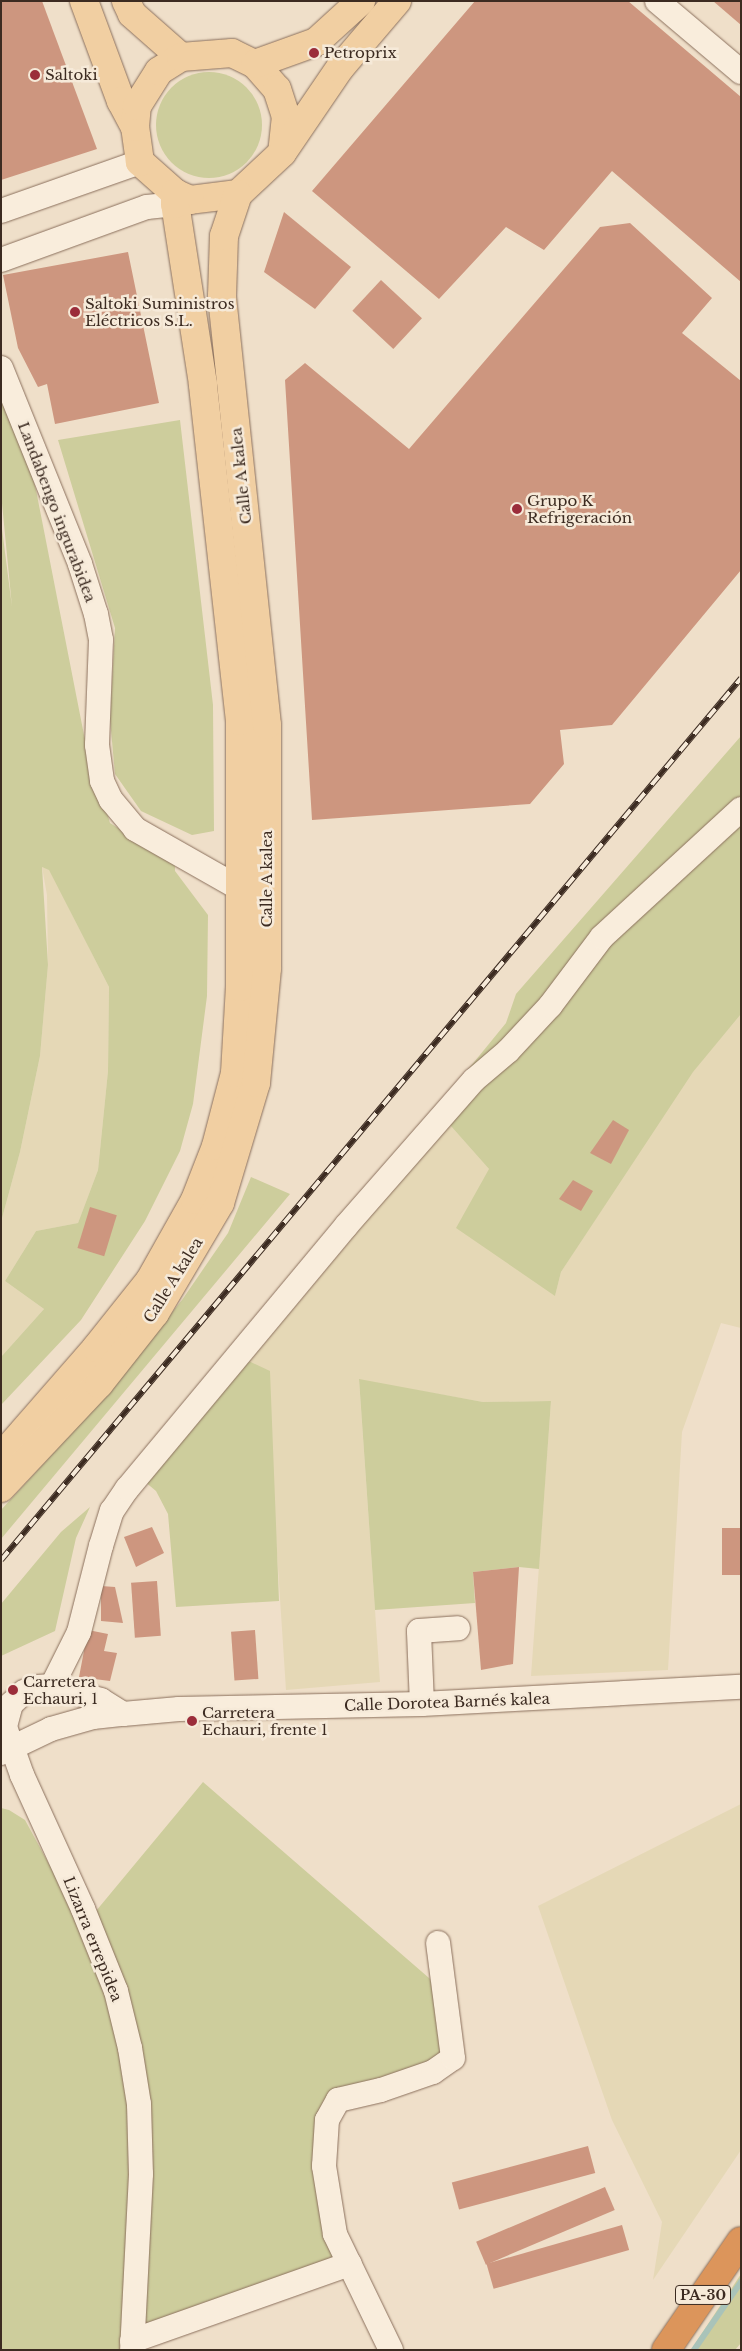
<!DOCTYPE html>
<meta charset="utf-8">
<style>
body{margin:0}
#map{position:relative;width:742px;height:2351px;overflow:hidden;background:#efdfc9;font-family:"Libre Baskerville",serif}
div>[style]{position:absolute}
.farmland>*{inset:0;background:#e5d8b6}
.green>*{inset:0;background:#cdcd9c}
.round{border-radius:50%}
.stream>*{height:5.5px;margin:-2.75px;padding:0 2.75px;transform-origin:2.75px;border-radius:2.75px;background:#a9c3b9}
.building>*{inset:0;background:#cd967f;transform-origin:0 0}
.roads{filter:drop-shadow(0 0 1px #8b705d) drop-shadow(0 0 1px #8b705d)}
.minor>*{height:24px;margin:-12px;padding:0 12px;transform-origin:12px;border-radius:12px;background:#f9eddc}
.major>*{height:28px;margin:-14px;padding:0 14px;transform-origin:14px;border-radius:14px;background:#f1cfa2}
.highway>*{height:28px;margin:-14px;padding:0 14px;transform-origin:14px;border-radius:14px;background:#dc955b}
.rail>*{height:5.5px;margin-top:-2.75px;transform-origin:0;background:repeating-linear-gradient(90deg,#f6ead9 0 11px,#3c2b21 0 22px);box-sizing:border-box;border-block:1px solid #3c2b21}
.dots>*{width:14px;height:14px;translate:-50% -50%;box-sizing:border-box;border:2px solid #f6ead9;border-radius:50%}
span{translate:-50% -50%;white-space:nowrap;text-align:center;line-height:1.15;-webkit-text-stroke:5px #f6ead9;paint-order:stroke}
.shield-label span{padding:1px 4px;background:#f6ead9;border:1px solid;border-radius:4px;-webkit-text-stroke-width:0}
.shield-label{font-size:14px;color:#3c2b21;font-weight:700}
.poi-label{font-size:15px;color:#3c2b21}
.left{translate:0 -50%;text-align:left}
.street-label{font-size:15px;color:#3c2b21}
.frame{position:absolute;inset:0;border:2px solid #3c2b21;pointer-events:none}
</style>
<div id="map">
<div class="farmland">
<div style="clip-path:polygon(42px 867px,49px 869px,109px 987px,108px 1071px,98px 1170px,78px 1223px,36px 1231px,5px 1281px,44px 1309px,1px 1357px,1px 1222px,20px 1152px,40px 1056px,48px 965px,47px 895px)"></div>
<div style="clip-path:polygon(741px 1014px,741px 1328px,721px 1323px,682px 1432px,668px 1670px,531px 1676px,551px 1401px,483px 1402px,359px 1380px,380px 1682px,286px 1690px,275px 1522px,242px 1360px,450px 1125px,489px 1169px,555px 1296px,561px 1272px,684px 1082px)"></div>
<div style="clip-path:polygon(741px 1804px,741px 2150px,653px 2280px,662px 2222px,612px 2120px,538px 1906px)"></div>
</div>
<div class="green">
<div class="round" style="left:156px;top:72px;width:106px;height:106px"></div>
<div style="clip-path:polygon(1px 368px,10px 388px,36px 490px,84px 735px,110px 823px,175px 864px,175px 871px,208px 915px,207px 996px,193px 1104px,180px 1151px,145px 1221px,81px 1320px,1px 1405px,1px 1357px,44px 1309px,5px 1281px,36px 1231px,78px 1223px,98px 1170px,108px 1071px,109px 987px,49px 870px,42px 867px,48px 965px,40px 1056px,20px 1152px,1px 1222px,1px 521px,12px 607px,1px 493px)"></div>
<div style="clip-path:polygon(180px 420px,213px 705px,214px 831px,192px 835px,141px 811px,115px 774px,110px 719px,115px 628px,58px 440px)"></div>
<div style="clip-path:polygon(741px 736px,741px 1014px,693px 1072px,561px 1272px,555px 1296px,456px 1228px,489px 1169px,450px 1125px,439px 1105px,506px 1023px,516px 994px)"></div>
<div style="clip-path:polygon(251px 1177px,290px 1194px,1px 1539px,1px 1510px,90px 1413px,182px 1300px,228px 1233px)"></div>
<div style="clip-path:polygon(238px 1356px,270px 1371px,279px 1601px,176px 1607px,168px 1514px,156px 1491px,138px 1476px)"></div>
<div style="clip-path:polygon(359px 1379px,483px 1402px,551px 1401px,539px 1569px,519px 1567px,473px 1572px,475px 1603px,375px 1610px)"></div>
<div style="clip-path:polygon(90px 1507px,76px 1538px,55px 1631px,1px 1656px,1px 1604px,61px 1532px)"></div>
<div style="clip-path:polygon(203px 1782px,444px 1991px,453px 2058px,381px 2090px,327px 2120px,350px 2264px,132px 2350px,1px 2350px,1px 1808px,9px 1810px,25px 1820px,81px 1923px,96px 1911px)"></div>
<div style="clip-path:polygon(741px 2274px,741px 2343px,735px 2350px,691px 2350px)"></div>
</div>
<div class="stream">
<div style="left:694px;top:2350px;width:83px;rotate:-55.3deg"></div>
</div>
<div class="building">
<div style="clip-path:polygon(1px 1px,42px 1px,97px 149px,1px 180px)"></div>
<div style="clip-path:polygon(475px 1px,628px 1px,741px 97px,741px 282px,612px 171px,544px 250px,506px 227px,439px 299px,312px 191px)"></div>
<div style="clip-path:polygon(713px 1px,741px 1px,741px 25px)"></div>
<div style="clip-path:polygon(284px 212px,351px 267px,315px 309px,264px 272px)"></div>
<div style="clip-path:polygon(630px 223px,712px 298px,682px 333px,741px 381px,741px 570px,612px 725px,560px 730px,564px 764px,530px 804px,312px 820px,285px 380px,305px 363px,409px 449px,600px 227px)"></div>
<div style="clip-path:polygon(128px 252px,159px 403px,55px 424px,47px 384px,38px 387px,18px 348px,3px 275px)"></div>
<div style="left:381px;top:280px;width:56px;height:42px;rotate:43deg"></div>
<div style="clip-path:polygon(613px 1120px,629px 1130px,611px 1164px,590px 1153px)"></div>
<div style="clip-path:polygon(573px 1180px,593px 1191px,581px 1211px,559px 1199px)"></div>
<div style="left:90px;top:1207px;width:28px;height:43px;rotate:17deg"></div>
<div style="clip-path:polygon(152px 1527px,164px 1553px,136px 1567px,124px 1537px)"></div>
<div style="left:741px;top:1528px;width:47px;height:19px;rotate:90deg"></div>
<div style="clip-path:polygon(519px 1567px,513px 1664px,481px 1670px,473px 1572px)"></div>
<div style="left:157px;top:1581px;width:55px;height:26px;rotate:86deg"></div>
<div style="clip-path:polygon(101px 1586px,115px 1587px,123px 1623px,101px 1621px)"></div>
<div style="clip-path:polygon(88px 1630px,108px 1634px,104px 1651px,117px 1653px,110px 1681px,79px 1677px)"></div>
<div style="left:255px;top:1630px;width:49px;height:24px;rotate:86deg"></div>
<div style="left:588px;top:2146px;width:28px;height:141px;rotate:75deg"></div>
<div style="left:605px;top:2187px;width:25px;height:140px;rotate:67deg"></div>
<div style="left:622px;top:2225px;width:26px;height:141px;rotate:74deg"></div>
</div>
<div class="roads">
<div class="minor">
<div style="left:657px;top:1px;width:110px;rotate:40.2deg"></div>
<div style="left:1px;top:211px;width:147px;rotate:-19.4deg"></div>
<div style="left:1px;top:260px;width:155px;rotate:-20deg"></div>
<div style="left:147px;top:207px;width:28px;rotate:-6deg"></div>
<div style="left:1px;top:368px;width:211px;rotate:68deg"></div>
<div style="left:80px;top:564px;width:52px;rotate:72.3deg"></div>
<div style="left:96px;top:614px;width:26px;rotate:79deg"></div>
<div style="left:101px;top:640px;width:105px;rotate:92.2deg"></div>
<div style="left:97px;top:745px;width:36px;rotate:82deg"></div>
<div style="left:102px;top:781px;width:21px;rotate:65deg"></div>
<div style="left:111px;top:800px;width:38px;rotate:50deg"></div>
<div style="left:135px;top:829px;width:120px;rotate:29.6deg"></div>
<div style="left:52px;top:1686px;width:60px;rotate:-63.4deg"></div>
<div style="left:79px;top:1632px;width:89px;rotate:-75.7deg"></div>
<div style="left:101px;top:1546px;width:37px;rotate:-73deg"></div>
<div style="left:112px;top:1511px;width:27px;rotate:-56deg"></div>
<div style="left:127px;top:1489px;width:342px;rotate:-50.2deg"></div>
<div style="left:346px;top:1226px;width:194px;rotate:-48.8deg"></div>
<div style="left:474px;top:1080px;width:45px;rotate:-40.5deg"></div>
<div style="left:508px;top:1051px;width:62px;rotate:-47deg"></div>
<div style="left:550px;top:1006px;width:86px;rotate:-53deg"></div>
<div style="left:602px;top:937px;width:189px;rotate:-42.6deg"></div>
<div style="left:422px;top:1704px;width:73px;rotate:-92.4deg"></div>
<div style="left:419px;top:1631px;width:39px;rotate:-4deg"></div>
<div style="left:123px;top:1714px;width:26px;rotate:-148deg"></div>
<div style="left:101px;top:1700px;width:51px;rotate:-164.1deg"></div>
<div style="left:52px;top:1686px;width:14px;rotate:176deg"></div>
<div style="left:38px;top:1687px;width:15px;rotate:160deg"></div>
<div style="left:24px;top:1692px;width:18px;rotate:137deg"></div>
<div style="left:11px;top:1704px;width:24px;rotate:105deg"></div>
<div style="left:5px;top:1727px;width:51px;rotate:70.5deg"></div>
<div style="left:22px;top:1775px;width:147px;rotate:65.5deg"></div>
<div style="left:83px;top:1909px;width:88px;rotate:68.1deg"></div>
<div style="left:116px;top:1991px;width:59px;rotate:76.2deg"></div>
<div style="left:130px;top:2048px;width:57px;rotate:80.9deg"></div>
<div style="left:139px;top:2104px;width:70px;rotate:88.4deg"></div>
<div style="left:141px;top:2174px;width:176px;rotate:92.9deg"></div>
<div style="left:1px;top:1753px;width:55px;rotate:-25.6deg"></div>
<div style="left:51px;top:1729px;width:44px;rotate:-15.9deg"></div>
<div style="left:93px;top:1717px;width:30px;rotate:-6deg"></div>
<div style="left:123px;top:1714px;width:56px;rotate:-5.1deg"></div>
<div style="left:179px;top:1709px;width:243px;rotate:-1.2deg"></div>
<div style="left:422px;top:1704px;width:319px;rotate:-3.1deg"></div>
<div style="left:132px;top:2341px;width:231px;rotate:-19.5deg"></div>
<div style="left:391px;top:2350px;width:129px;rotate:-115.8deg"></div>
<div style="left:335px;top:2234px;width:69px;rotate:-99.2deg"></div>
<div style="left:324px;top:2166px;width:46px;rotate:-86.3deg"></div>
<div style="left:327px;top:2120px;width:23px;rotate:-61deg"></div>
<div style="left:338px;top:2100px;width:44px;rotate:-13.1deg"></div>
<div style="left:381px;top:2090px;width:55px;rotate:-19.1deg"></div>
<div style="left:433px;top:2072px;width:24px;rotate:-35deg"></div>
<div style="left:453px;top:2058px;width:116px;rotate:-97.4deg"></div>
</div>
<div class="major">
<div style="left:84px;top:1px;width:107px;rotate:69.7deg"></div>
<div style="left:121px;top:101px;width:30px;rotate:62deg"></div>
<div style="left:126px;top:1px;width:14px;rotate:65deg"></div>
<div style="left:132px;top:14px;width:65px;rotate:41.3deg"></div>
<div style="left:232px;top:53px;width:25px;rotate:26deg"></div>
<div style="left:255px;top:64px;width:33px;rotate:49deg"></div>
<div style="left:277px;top:89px;width:28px;rotate:72deg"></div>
<div style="left:286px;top:116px;width:37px;rotate:96deg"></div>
<div style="left:282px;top:153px;width:60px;rotate:137deg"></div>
<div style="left:238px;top:194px;width:48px;rotate:172.9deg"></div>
<div style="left:190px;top:200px;width:17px;rotate:-155deg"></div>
<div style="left:175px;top:193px;width:47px;rotate:-138.5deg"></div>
<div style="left:140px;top:162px;width:35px;rotate:-98deg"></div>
<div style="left:135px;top:127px;width:21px;rotate:-85deg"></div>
<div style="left:137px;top:106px;width:41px;rotate:-57.8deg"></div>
<div style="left:159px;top:71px;width:26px;rotate:-32deg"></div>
<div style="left:181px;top:57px;width:51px;rotate:-4.5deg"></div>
<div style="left:255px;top:64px;width:65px;rotate:-19.8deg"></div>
<div style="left:316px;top:42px;width:61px;rotate:-42.3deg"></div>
<div style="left:284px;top:150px;width:99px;rotate:-55.7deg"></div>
<div style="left:340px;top:68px;width:88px;rotate:-49.6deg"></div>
<div style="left:1px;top:1457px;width:145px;rotate:-48.9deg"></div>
<div style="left:96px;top:1348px;width:87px;rotate:-51.5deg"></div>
<div style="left:150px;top:1280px;width:92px;rotate:-60.6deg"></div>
<div style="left:195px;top:1200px;width:58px;rotate:-68.7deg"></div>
<div style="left:216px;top:1146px;width:75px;rotate:-75.4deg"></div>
<div style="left:235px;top:1073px;width:86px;rotate:-86.7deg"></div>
<div style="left:240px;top:987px;width:266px;rotate:-90deg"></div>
<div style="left:240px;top:721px;width:339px;rotate:-96.3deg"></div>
<div style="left:203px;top:384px;width:182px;rotate:-98.8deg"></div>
<div style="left:175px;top:204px;width:11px;rotate:-90deg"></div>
<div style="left:1px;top:1488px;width:143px;rotate:-46.7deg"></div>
<div style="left:99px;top:1384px;width:90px;rotate:-51.7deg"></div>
<div style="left:155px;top:1313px;width:128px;rotate:-59.4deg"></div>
<div style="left:220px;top:1203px;width:125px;rotate:-73.3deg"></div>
<div style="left:256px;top:1083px;width:116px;rotate:-84.5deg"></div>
<div style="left:267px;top:968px;width:243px;rotate:-90deg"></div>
<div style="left:267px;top:725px;width:431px;rotate:-96deg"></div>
<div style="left:222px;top:296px;width:60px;rotate:-88.1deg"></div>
<div style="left:224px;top:236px;width:44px;rotate:-71.6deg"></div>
</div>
<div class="highway">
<div style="left:666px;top:2350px;width:132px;rotate:-55.5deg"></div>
</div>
</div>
<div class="rail">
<div style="left:1px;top:1560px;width:1151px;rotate:-50deg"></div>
</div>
<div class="dots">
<div style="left:314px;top:53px;background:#9b2d3a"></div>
<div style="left:35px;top:75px;background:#9b2d3a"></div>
<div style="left:75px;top:312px;background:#9b2d3a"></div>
<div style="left:517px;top:509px;background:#9b2d3a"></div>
<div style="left:13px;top:1690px;background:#9b2d3a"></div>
<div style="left:192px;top:1721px;background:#9b2d3a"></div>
</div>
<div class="shield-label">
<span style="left:703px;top:2295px">PA-30</span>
</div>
<div class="poi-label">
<span class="left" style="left:324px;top:53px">Petroprix</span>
<span class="left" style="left:45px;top:75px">Saltoki</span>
<span class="left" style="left:85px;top:312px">Saltoki Suministros<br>Eléctricos S.L.</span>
<span class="left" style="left:527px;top:509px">Grupo K<br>Refrigeración</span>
<span class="left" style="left:23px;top:1690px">Carretera<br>Echauri, 1</span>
<span class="left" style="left:202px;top:1721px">Carretera<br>Echauri, frente 1</span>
</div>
<div class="street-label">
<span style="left:241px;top:476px;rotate:-96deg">Calle A kalea</span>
<span style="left:57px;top:512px;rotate:69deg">Landabengo ingurabidea</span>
<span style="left:267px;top:879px;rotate:-90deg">Calle A kalea</span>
<span style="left:173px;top:1280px;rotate:-58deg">Calle A kalea</span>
<span style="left:447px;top:1702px;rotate:-2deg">Calle Dorotea Barnés kalea</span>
<span style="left:93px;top:1939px;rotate:68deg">Lizarra errepidea</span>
</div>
<div class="frame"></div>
</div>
